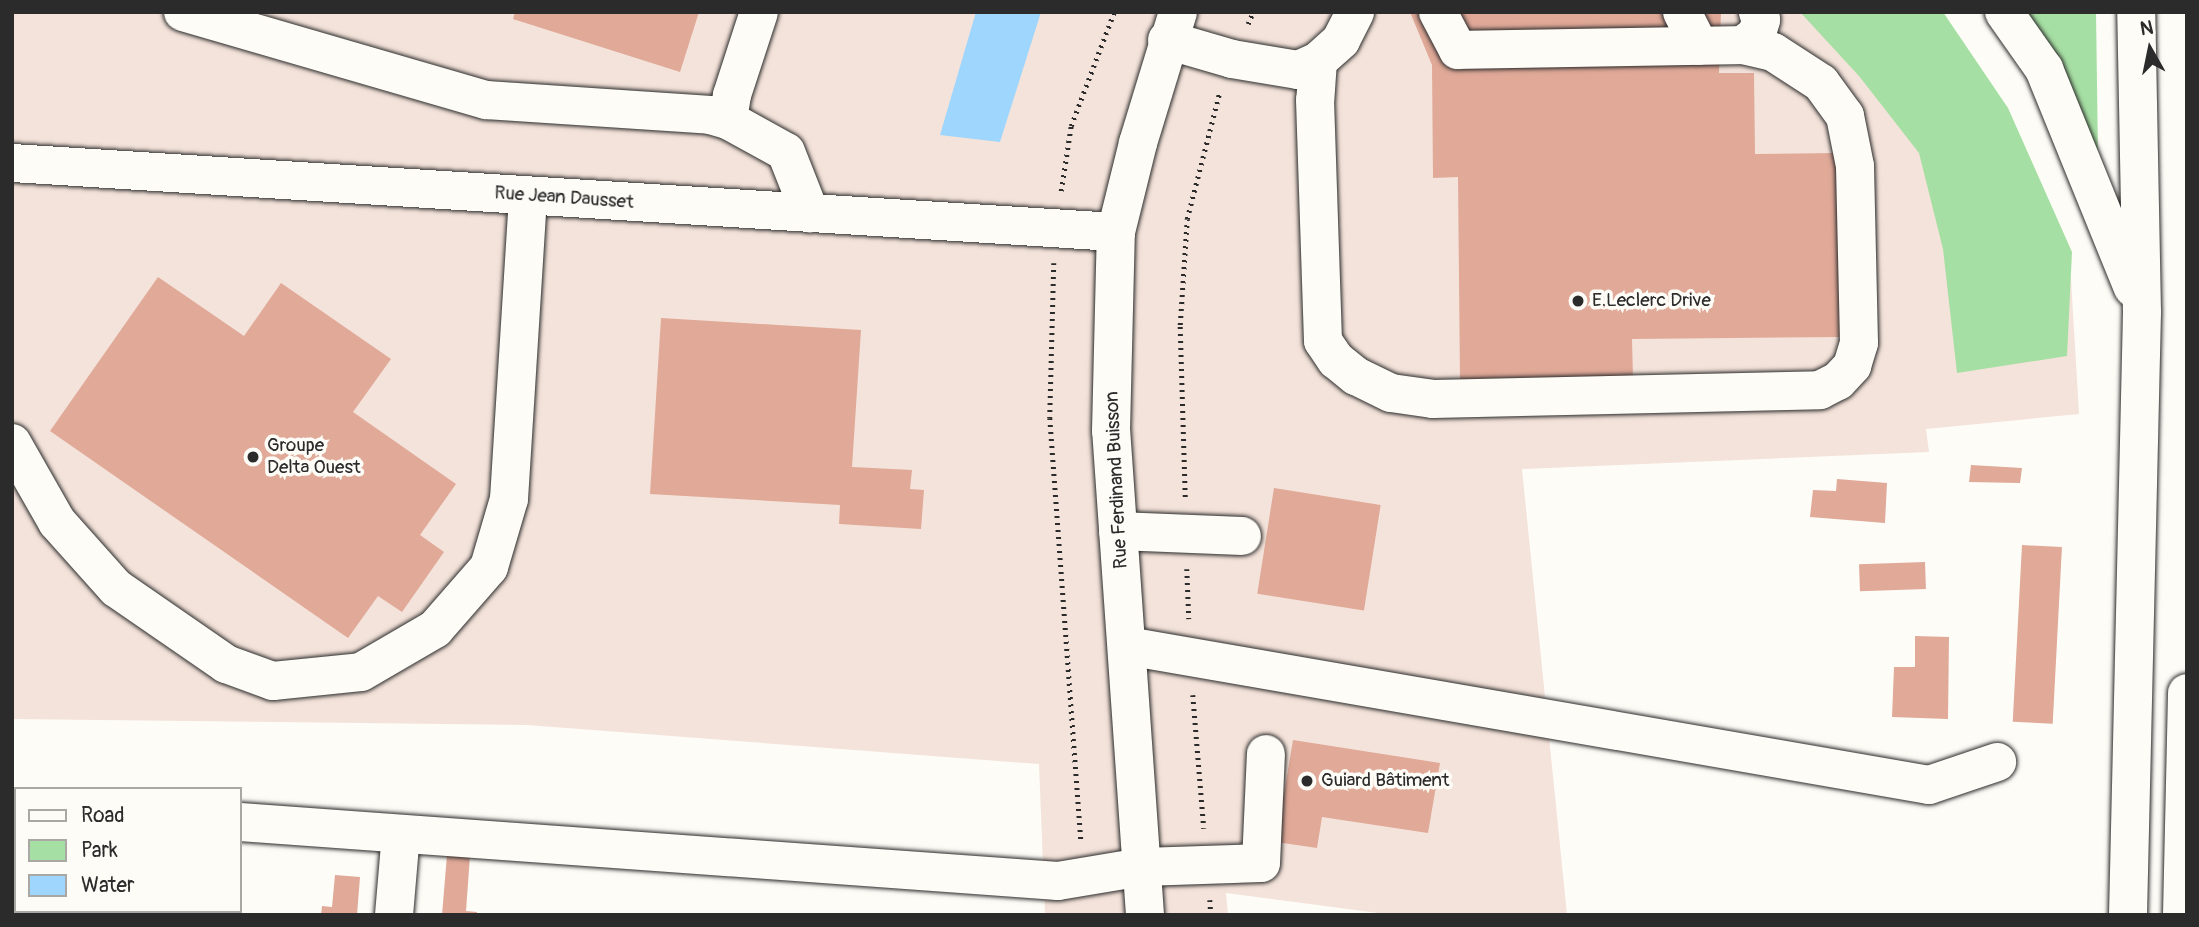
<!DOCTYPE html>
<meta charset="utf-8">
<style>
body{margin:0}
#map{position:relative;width:2199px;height:927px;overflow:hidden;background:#fdfcf7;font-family:Pangolin,sans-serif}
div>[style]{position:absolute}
.built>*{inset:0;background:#f4e3da}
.green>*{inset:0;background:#a6dfa3}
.water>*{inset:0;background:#9ed6fd}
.building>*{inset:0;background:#e0a998;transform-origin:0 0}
.path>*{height:4.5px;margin-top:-2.25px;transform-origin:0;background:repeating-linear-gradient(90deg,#2b2b2b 0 2px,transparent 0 7px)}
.roads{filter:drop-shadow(0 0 2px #2b2b2b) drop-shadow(0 0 2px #2b2b2b)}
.minor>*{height:38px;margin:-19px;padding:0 19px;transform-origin:19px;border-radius:19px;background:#fdfcf7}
.major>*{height:38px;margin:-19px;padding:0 19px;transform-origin:19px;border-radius:19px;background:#fdfcf7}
.dots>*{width:19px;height:19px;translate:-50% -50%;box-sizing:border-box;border:4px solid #fdfcf7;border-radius:50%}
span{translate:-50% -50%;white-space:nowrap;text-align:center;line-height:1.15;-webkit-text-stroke:7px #fdfcf7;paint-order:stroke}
.street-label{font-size:19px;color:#2b2b2b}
.poi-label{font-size:19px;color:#2b2b2b}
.left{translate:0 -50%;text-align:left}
.frame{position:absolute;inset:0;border:14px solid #2b2b2b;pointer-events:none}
.legend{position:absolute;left:14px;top:787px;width:228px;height:126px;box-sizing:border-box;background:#fdfcf7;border:2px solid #a9a8a5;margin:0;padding:9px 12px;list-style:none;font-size:21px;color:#2b2b2b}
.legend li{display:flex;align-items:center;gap:14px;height:35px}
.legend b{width:35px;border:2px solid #a9a8a5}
.north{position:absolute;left:2115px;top:14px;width:70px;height:70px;-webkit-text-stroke:5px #fdfcf7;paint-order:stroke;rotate:351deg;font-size:19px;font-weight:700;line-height:28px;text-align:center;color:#2b2b2b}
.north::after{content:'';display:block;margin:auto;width:24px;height:32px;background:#2b2b2b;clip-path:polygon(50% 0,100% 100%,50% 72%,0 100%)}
</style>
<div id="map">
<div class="built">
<div style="clip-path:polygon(12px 12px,1931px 12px,2008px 108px,2071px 279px,2079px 414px,1926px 429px,1929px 452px,1522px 469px,1567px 915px,1393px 915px,1226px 893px,1228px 915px,1045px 915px,1039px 764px,527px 725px,12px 719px)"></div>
</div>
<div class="green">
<div style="clip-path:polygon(1800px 12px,1943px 12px,2008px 108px,2072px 252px,2067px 356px,1957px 373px,1943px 249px,1919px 153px,1859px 76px)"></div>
<div style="clip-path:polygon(2007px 12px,2096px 12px,2098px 156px)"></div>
</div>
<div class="water">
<div style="clip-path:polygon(976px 12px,1041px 12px,1000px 142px,940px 135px)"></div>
</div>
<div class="building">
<div style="clip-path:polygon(515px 12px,699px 12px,680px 72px,513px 19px)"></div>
<div style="clip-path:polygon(1410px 12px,1721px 12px,1719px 73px,1754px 73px,1755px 154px,1839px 153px,1842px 337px,1632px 339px,1633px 379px,1460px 381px,1458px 177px,1433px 178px,1432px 65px)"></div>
<div style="clip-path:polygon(158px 277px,244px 336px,281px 283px,391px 359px,353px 412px,456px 484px,420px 535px,444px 552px,402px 612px,378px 596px,348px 638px,50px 431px)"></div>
<div style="clip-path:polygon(661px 318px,861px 330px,852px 467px,912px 470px,910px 489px,924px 490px,921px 529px,839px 524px,840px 505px,650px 494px)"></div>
<div style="clip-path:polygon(1971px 465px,2022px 468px,2020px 483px,1969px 482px)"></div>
<div style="clip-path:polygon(1837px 479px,1887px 483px,1885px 523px,1810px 517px,1813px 490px,1836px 491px)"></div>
<div style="left:1274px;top:488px;width:108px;height:107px;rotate:9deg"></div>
<div style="left:2022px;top:545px;width:40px;height:177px;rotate:3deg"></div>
<div style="left:1925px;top:562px;width:27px;height:66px;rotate:88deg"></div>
<div style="clip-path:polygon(1915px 636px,1949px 637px,1948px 719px,1892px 717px,1894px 667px,1915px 667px)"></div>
<div style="clip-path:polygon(1293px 740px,1440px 763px,1428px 833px,1322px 817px,1317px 848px,1276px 842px)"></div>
<div style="clip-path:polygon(447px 855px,470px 856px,466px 911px,477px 912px,477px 915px,442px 915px)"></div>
<div style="clip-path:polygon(335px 875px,360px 877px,357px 915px,321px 915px,322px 906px,332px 907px)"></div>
</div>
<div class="path">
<div style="left:1248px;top:24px;width:13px;rotate:-67deg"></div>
<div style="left:1061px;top:191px;width:66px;rotate:-81.3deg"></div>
<div style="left:1071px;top:126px;width:122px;rotate:-69.3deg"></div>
<div style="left:1054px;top:263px;width:155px;rotate:91.5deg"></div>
<div style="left:1050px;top:418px;width:424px;rotate:85.8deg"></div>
<div style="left:1185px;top:497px;width:172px;rotate:-91.7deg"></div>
<div style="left:1180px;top:325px;width:106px;rotate:-86.2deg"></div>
<div style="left:1187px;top:219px;width:129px;rotate:-75.6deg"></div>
<div style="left:1187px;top:569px;width:50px;rotate:87.7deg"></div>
<div style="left:1193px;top:695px;width:134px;rotate:85.3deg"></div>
<div style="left:1210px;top:900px;width:15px;rotate:86deg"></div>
</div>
<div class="roads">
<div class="minor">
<div style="left:183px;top:12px;width:316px;rotate:16.2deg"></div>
<div style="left:486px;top:100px;width:225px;rotate:3.8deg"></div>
<div style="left:710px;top:115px;width:19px;rotate:16deg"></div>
<div style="left:728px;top:120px;width:66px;rotate:28.9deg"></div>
<div style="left:786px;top:152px;width:66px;rotate:68.5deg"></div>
<div style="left:1682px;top:12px;width:38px;rotate:63deg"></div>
<div style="left:1167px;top:40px;width:68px;rotate:16.3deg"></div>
<div style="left:1232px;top:59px;width:67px;rotate:9.5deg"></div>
<div style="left:1298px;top:70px;width:22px;rotate:-24deg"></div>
<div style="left:1318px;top:61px;width:31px;rotate:-42deg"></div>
<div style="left:1341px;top:40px;width:31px;rotate:-63deg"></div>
<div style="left:1743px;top:45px;width:18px;rotate:-38deg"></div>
<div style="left:1757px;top:34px;width:15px;rotate:-74deg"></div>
<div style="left:1761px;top:20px;width:9px;rotate:-111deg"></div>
<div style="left:1318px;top:61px;width:39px;rotate:94deg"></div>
<div style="left:1315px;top:100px;width:241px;rotate:88.1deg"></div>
<div style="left:1323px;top:341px;width:23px;rotate:56deg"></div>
<div style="left:1336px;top:360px;width:26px;rotate:39deg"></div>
<div style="left:1356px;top:376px;width:39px;rotate:26deg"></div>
<div style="left:1391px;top:393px;width:42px;rotate:8.1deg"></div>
<div style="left:1433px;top:399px;width:387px;rotate:-1.3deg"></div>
<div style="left:1820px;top:390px;width:20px;rotate:-27deg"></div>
<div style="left:1838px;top:381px;width:21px;rotate:-47deg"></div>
<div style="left:1852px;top:366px;width:24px;rotate:-73deg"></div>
<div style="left:1859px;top:343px;width:177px;rotate:-91.3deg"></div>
<div style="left:1855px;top:166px;width:51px;rotate:-101.3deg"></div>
<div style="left:1845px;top:116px;width:41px;rotate:-126deg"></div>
<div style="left:1821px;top:83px;width:57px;rotate:-147.1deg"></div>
<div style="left:1773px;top:52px;width:31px;rotate:-167deg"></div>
<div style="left:1743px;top:45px;width:285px;rotate:179deg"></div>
<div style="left:1458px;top:50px;width:43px;rotate:-117.8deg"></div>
<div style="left:728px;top:120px;width:25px;rotate:-81deg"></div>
<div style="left:732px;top:95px;width:87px;rotate:-72deg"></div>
<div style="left:12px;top:163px;width:1106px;rotate:3.58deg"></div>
<div style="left:12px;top:443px;width:91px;rotate:60.3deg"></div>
<div style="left:57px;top:522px;width:89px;rotate:48.2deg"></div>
<div style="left:116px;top:588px;width:134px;rotate:34.6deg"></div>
<div style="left:226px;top:664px;width:50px;rotate:19.9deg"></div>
<div style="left:273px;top:681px;width:88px;rotate:-5.8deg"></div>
<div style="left:361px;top:672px;width:86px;rotate:-30.2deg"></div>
<div style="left:435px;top:629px;width:82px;rotate:-48.9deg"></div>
<div style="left:489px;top:567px;width:71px;rotate:-73.6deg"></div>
<div style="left:509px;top:499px;width:304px;rotate:-86.4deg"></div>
<div style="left:1118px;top:531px;width:124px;rotate:2.3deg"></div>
<div style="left:1127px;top:646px;width:814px;rotate:9.83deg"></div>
<div style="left:1929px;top:785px;width:72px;rotate:-18.7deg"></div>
<div style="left:240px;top:822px;width:820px;rotate:4.13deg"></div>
<div style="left:1058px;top:881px;width:85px;rotate:-9.5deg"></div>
<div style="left:1142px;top:867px;width:119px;rotate:-1.9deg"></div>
<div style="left:1261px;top:863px;width:109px;rotate:-87.4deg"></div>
<div style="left:149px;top:915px;width:4px;rotate:-90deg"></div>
<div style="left:394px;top:915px;width:81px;rotate:-85.1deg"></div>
<div style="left:1145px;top:915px;width:485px;rotate:-94deg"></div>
<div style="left:1111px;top:431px;width:199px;rotate:-88.6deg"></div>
<div style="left:1116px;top:232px;width:92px;rotate:-76.1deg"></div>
<div style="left:1138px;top:143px;width:137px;rotate:-73deg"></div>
</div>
<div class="major">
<div style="left:2004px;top:12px;width:70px;rotate:54.9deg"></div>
<div style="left:2044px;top:69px;width:236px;rotate:67.9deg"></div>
<div style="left:2128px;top:915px;width:603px;rotate:-88.67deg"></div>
<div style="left:2142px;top:312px;width:300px;rotate:-91.1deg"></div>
<div style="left:2182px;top:915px;width:222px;rotate:-88.7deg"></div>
</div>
</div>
<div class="dots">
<div style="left:1578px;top:301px;background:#2b2b2b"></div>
<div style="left:253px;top:457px;background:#2b2b2b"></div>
<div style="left:1307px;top:781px;background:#2b2b2b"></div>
</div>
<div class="street-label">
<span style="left:564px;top:198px;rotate:4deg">Rue Jean Dausset</span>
<span style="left:1117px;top:480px;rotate:-93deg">Rue Ferdinand Buisson</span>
</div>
<div class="poi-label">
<span class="left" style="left:1592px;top:301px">E.Leclerc Drive</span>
<span class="left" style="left:267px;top:457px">Groupe<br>Delta Ouest</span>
<span class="left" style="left:1321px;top:781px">Guiard Bâtiment</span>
</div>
<div class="frame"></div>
<ul class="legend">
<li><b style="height:9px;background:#fdfcf7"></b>Road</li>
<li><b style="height:19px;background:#a6dfa3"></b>Park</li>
<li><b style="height:19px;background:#9ed6fd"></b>Water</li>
</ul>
<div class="north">N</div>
</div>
